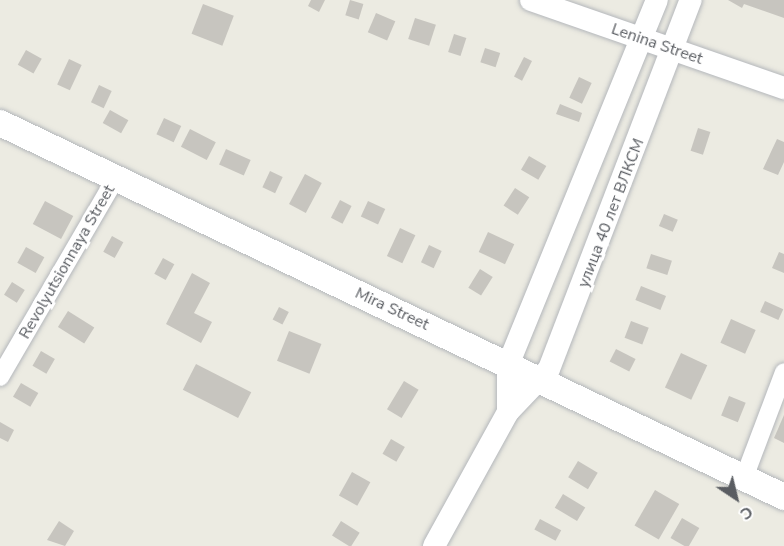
<!DOCTYPE html>
<meta charset="utf-8">
<style>
body{margin:0}
#map{position:relative;width:784px;height:546px;overflow:hidden;background:#ecebe2;font-family:"Nunito Sans",sans-serif}
div>[style]{position:absolute}
.building>*{inset:0;background:#c7c5bf;transform-origin:0 0}
.roads{filter:drop-shadow(0 0 2px #b4b7bb) drop-shadow(0 0 2px #b4b7bb)}
.minor>*{height:18px;margin:-9px;padding:0 9px;transform-origin:9px;border-radius:9px;background:#fff}
.tertiary>*{height:22px;margin:-11px;padding:0 11px;transform-origin:11px;border-radius:11px;background:#fff}
.secondary>*{height:26px;margin:-13px;padding:0 13px;transform-origin:13px;border-radius:13px;background:#fff}
span{translate:-50% -50%;white-space:nowrap;text-align:center;line-height:1.15;-webkit-text-stroke:6px #fff;paint-order:stroke}
.street-label{font-size:16px;color:#5a5d62}
.north{position:absolute;left:706px;top:468px;width:60px;height:60px;-webkit-text-stroke:4px #fff;paint-order:stroke;rotate:145deg;font-size:16px;font-weight:700;line-height:24px;text-align:center;color:#5a5d62}
.north::after{content:'';display:block;margin:auto;width:21px;height:27px;background:#5a5d62;clip-path:polygon(50% 0,100% 100%,50% 72%,0 100%)}
</style>
<div id="map">
<div class="building">
<div style="clip-path:polygon(311px 0,325px 0,319px 12px,308px 6px)"></div>
<div style="left:350px;top:0;width:14px;height:16px;rotate:17deg"></div>
<div style="clip-path:polygon(728px 0,784px 0,784px 18px,744px 4px,742px 8px)"></div>
<div style="left:203px;top:4px;width:33px;height:32px;rotate:21deg"></div>
<div style="left:376px;top:13px;width:21px;height:21px;rotate:23deg"></div>
<div style="left:415px;top:18px;width:22px;height:22px;rotate:18deg"></div>
<div style="left:454px;top:34px;width:13px;height:19px;rotate:18deg"></div>
<div style="left:485px;top:48px;width:16px;height:15px;rotate:18deg"></div>
<div style="left:26px;top:50px;width:18px;height:17px;rotate:29deg"></div>
<div style="left:524px;top:57px;width:9px;height:22px;rotate:27deg"></div>
<div style="left:69px;top:59px;width:14px;height:28px;rotate:25deg"></div>
<div style="left:579px;top:77px;width:14px;height:23px;rotate:25deg"></div>
<div style="left:99px;top:85px;width:14px;height:19px;rotate:25deg"></div>
<div style="clip-path:polygon(560px 104px,582px 113px,579px 122px,556px 114px)"></div>
<div style="left:110px;top:110px;width:21px;height:15px;rotate:29deg"></div>
<div style="left:164px;top:118px;width:19px;height:18px;rotate:25deg"></div>
<div style="left:698px;top:128px;width:13px;height:24px;rotate:18deg"></div>
<div style="left:190px;top:129px;width:29px;height:20px;rotate:27deg"></div>
<div style="clip-path:polygon(777px 139px,784px 142px,784px 162px,778px 175px,763px 169px)"></div>
<div style="left:226px;top:149px;width:27px;height:17px;rotate:24deg"></div>
<div style="left:529px;top:156px;width:20px;height:16px;rotate:30deg"></div>
<div style="left:270px;top:171px;width:14px;height:18px;rotate:25deg"></div>
<div style="left:305px;top:174px;width:19px;height:34px;rotate:28deg"></div>
<div style="left:515px;top:188px;width:17px;height:21px;rotate:33deg"></div>
<div style="left:340px;top:200px;width:13px;height:20px;rotate:27deg"></div>
<div style="left:45px;top:201px;width:32px;height:26px;rotate:28deg"></div>
<div style="left:368px;top:201px;width:19px;height:17px;rotate:25deg"></div>
<div style="left:664px;top:214px;width:15px;height:13px;rotate:23deg"></div>
<div style="left:400px;top:228px;width:17px;height:31px;rotate:25deg"></div>
<div style="left:488px;top:232px;width:29px;height:22px;rotate:25deg"></div>
<div style="left:112px;top:236px;width:13px;height:18px;rotate:29deg"></div>
<div style="left:429px;top:245px;width:14px;height:19px;rotate:25deg"></div>
<div style="left:26px;top:247px;width:21px;height:18px;rotate:29deg"></div>
<div style="clip-path:polygon(779px 252px,784px 254px,784px 273px,772px 268px)"></div>
<div style="left:651px;top:254px;width:22px;height:15px;rotate:18deg"></div>
<div style="left:163px;top:258px;width:13px;height:18px;rotate:29deg"></div>
<div style="left:480px;top:269px;width:15px;height:22px;rotate:32deg"></div>
<div style="clip-path:polygon(192px 273px,210px 283px,194px 313px,212px 322px,201px 343px,166px 324px)"></div>
<div style="left:12px;top:282px;width:15px;height:15px;rotate:32deg"></div>
<div style="left:641px;top:286px;width:27px;height:15px;rotate:22deg"></div>
<div style="left:765px;top:301px;width:20px;height:12px;rotate:24deg"></div>
<div style="left:279px;top:307px;width:11px;height:14px;rotate:27deg"></div>
<div style="left:68px;top:311px;width:31px;height:19px;rotate:32deg"></div>
<div style="left:731px;top:319px;width:27px;height:26px;rotate:24deg"></div>
<div style="left:631px;top:321px;width:19px;height:18px;rotate:21deg"></div>
<div style="left:289px;top:331px;width:35px;height:32px;rotate:22deg"></div>
<div style="left:616px;top:349px;width:22px;height:14px;rotate:27deg"></div>
<div style="left:41px;top:351px;width:16px;height:17px;rotate:30deg"></div>
<div style="left:681px;top:353px;width:29px;height:38px;rotate:25deg"></div>
<div style="left:196px;top:364px;width:62px;height:29px;rotate:27deg"></div>
<div style="left:404px;top:381px;width:17px;height:33px;rotate:31deg"></div>
<div style="left:21px;top:383px;width:20px;height:16px;rotate:30deg"></div>
<div style="left:729px;top:396px;width:18px;height:21px;rotate:22deg"></div>
<div style="clip-path:polygon(784px 415px,784px 443px,774px 438px)"></div>
<div style="clip-path:polygon(0 422px,14px 430px,8px 442px,0 438px)"></div>
<div style="left:391px;top:439px;width:16px;height:17px;rotate:30deg"></div>
<div style="left:578px;top:461px;width:23px;height:19px;rotate:31deg"></div>
<div style="left:352px;top:472px;width:21px;height:27px;rotate:29deg"></div>
<div style="left:655px;top:490px;width:28px;height:41px;rotate:30deg"></div>
<div style="left:563px;top:494px;width:26px;height:16px;rotate:31deg"></div>
<div style="left:682px;top:518px;width:20px;height:23px;rotate:30deg"></div>
<div style="left:540px;top:519px;width:24px;height:12px;rotate:28deg"></div>
<div style="clip-path:polygon(59px 521px,74px 531px,65px 546px,47px 540px)"></div>
<div style="left:341px;top:521px;width:22px;height:17px;rotate:32deg"></div>
</div>
<div class="roads">
<div class="minor">
<div style="left:0;top:377px;width:230px;rotate:-59.8deg"></div>
<div style="left:744px;top:478px;width:113px;rotate:-69.3deg"></div>
</div>
<div class="tertiary">
<div style="left:531px;top:0;width:268px;rotate:19.2deg"></div>
<div style="left:508px;top:412px;width:47px;rotate:-90deg"></div>
<div style="left:508px;top:365px;width:394px;rotate:-67.8deg"></div>
<div style="left:434px;top:546px;width:153px;rotate:-61.1deg"></div>
<div style="left:508px;top:412px;width:59px;rotate:-46.4deg"></div>
<div style="left:549px;top:369px;width:395px;rotate:-69deg"></div>
</div>
<div class="secondary">
<div style="left:0;top:123px;width:869px;rotate:25.5deg"></div>
</div>
</div>
<div class="street-label">
<span style="left:657px;top:44px;rotate:19deg">Lenina Street</span>
<span style="left:611px;top:213px;rotate:-69deg">улица 40 лет ВЛКСМ</span>
<span style="left:67px;top:262px;rotate:-60deg">Revolyutsionnaya Street</span>
<span style="left:392px;top:309px;rotate:25deg">Mira Street</span>
</div>
<div class="north">С</div>
</div>
